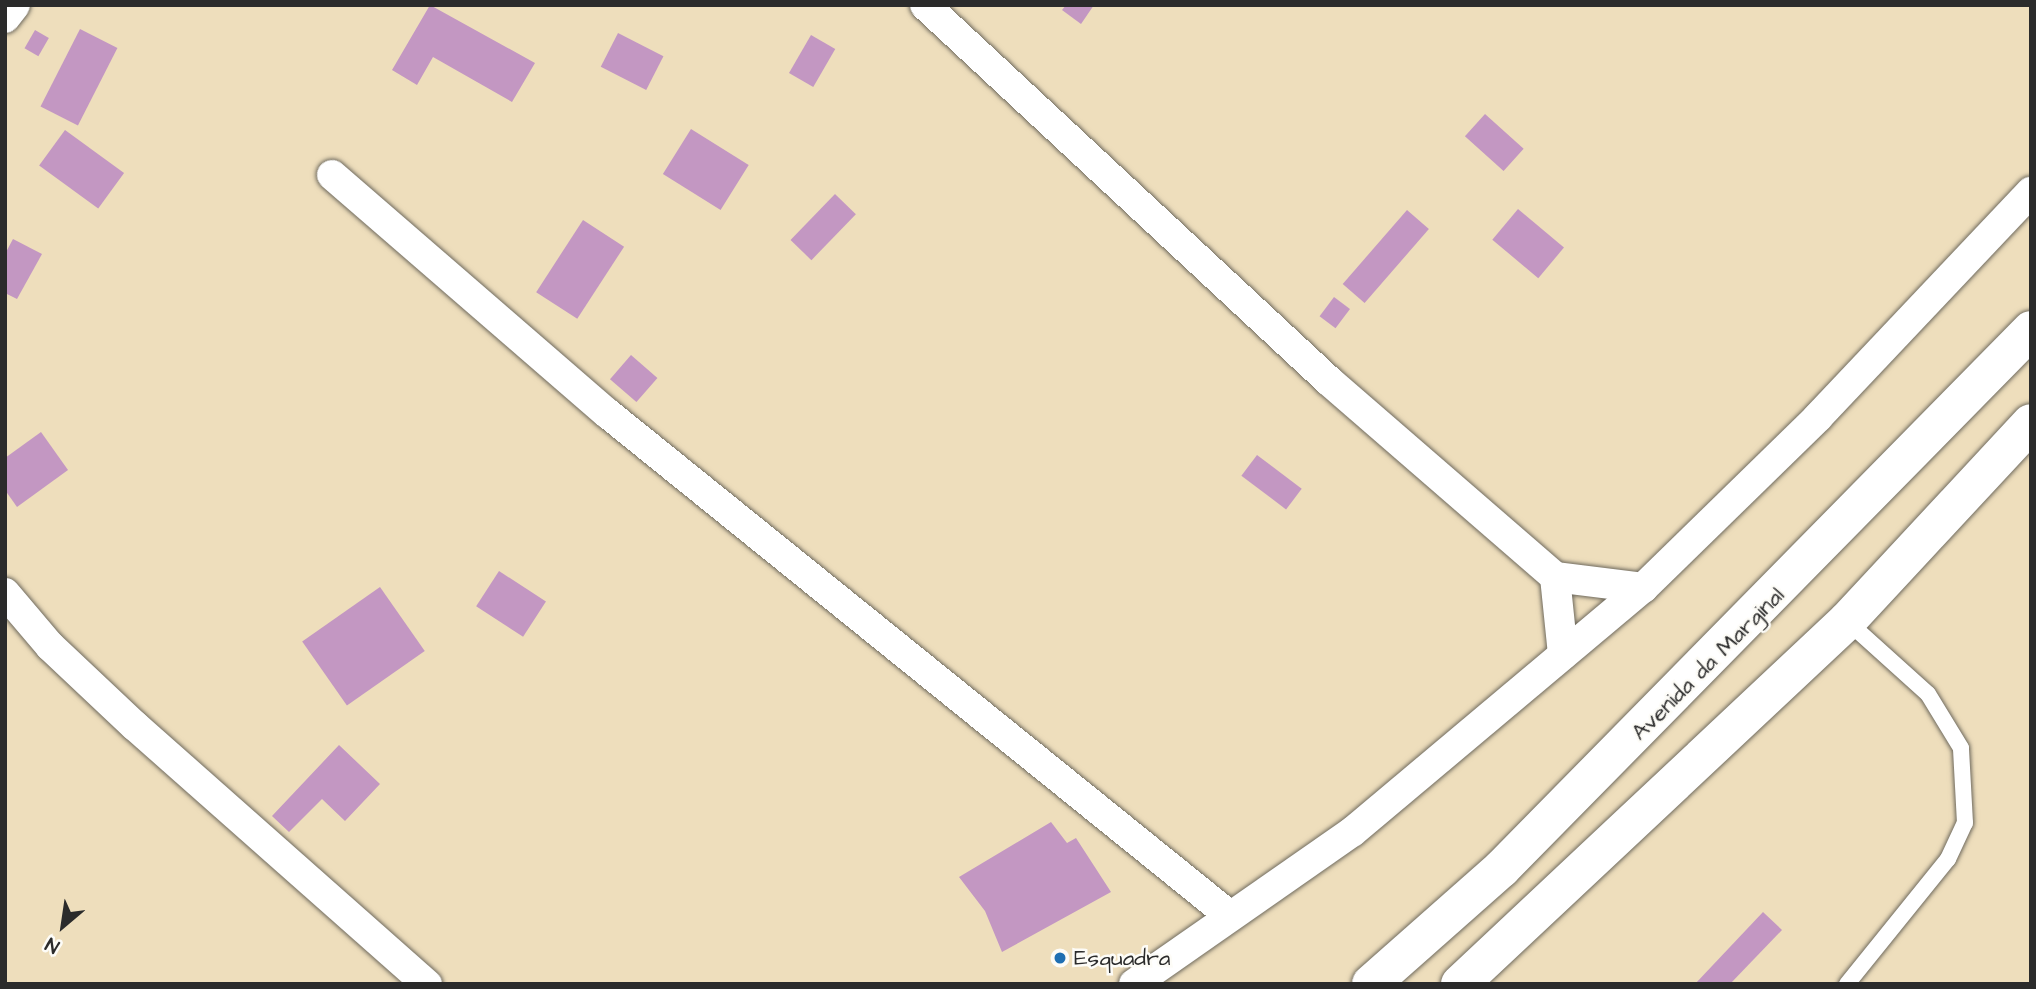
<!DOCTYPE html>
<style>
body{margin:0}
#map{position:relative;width:2036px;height:989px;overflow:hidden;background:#eedebc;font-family:"Architects Daughter",sans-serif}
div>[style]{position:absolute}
.building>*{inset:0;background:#c397c2;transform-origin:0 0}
.roads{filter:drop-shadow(0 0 2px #6f6a5e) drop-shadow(0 0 2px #6f6a5e)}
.service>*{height:16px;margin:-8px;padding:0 8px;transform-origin:8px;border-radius:8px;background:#fff}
.minor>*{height:30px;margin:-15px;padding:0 15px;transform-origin:15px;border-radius:15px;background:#fff}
.primary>*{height:38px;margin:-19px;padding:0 19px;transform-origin:19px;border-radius:19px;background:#fff}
.dots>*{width:19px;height:19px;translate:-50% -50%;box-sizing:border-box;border:4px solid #fdfcf7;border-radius:50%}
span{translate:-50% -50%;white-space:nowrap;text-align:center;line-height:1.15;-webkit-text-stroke:5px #fdfcf7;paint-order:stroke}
.street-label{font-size:23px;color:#2b2b2b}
.poi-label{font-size:23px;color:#2b2b2b}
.left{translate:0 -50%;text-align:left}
.frame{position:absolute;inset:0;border:7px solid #2b2b2b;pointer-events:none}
.north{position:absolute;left:28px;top:891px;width:70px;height:70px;-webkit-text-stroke:5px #fdfcf7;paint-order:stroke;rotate:209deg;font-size:19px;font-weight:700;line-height:28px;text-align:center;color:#2b2b2b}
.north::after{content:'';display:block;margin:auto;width:24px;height:32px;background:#2b2b2b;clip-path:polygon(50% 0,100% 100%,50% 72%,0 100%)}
</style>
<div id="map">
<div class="building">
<div style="clip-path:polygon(430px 5px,535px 63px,512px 102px,433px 57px,417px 85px,392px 70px)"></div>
<div style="clip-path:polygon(1066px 5px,1094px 5px,1081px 24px,1062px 10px)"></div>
<div style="left:80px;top:29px;width:42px;height:87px;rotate:27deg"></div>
<div style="left:35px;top:30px;width:16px;height:21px;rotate:30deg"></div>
<div style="left:618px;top:33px;width:51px;height:38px;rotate:27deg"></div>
<div style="left:811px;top:35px;width:28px;height:44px;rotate:30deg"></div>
<div style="left:1485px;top:114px;width:52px;height:30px;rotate:42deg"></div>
<div style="left:691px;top:129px;width:68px;height:53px;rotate:32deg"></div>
<div style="left:65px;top:130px;width:73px;height:44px;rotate:36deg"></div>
<div style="left:835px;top:194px;width:29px;height:64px;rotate:44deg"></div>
<div style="left:1518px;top:209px;width:60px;height:40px;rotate:40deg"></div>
<div style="left:1407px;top:210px;width:29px;height:98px;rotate:41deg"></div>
<div style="left:583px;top:220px;width:49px;height:86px;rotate:33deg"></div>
<div style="clip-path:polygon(13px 239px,42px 254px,17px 299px,5px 293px,5px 254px)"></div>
<div style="left:1334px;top:297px;width:20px;height:24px;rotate:37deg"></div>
<div style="left:631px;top:355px;width:35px;height:32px;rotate:41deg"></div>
<div style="clip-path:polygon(41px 432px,68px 470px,17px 507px,5px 490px,5px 458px)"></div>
<div style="left:1257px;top:455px;width:56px;height:26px;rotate:37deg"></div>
<div style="left:499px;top:571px;width:56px;height:42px;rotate:33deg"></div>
<div style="left:380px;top:587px;width:78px;height:95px;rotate:55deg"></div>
<div style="clip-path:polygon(339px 745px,380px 784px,345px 821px,322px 799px,289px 832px,272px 816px)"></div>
<div style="clip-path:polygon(1051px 822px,1067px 843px,1076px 838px,1111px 892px,1002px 952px,985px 911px,959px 877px)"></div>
<div style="clip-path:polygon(1763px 912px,1782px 930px,1730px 984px,1695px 984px)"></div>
</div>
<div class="roads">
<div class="service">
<div style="left:1847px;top:984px;width:161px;rotate:-51.1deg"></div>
<div style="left:1948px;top:859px;width:40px;rotate:-65deg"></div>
<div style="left:1965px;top:823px;width:75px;rotate:-93.1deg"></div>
<div style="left:1961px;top:748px;width:63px;rotate:-121.4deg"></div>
<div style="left:1928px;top:694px;width:109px;rotate:-138deg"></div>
</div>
<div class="minor">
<div style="left:925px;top:5px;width:552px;rotate:42.94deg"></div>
<div style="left:1329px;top:381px;width:299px;rotate:40.9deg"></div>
<div style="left:1555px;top:577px;width:89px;rotate:7.1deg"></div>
<div style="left:5px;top:18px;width:16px;rotate:-52deg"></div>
<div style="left:332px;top:175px;width:364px;rotate:40.9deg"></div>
<div style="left:607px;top:413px;width:799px;rotate:38.91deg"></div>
<div style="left:1555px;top:577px;width:78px;rotate:84.1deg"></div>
<div style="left:5px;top:593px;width:70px;rotate:49.7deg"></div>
<div style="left:50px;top:646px;width:117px;rotate:43.3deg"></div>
<div style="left:135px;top:726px;width:390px;rotate:41.5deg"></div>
<div style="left:1134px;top:984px;width:266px;rotate:-34.9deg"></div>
<div style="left:1352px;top:832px;width:380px;rotate:-40deg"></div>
<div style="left:1643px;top:588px;width:245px;rotate:-44.3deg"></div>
<div style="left:1818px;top:417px;width:310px;rotate:-46.6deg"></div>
</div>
<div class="primary">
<div style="left:1371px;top:984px;width:174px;rotate:-41.5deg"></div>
<div style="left:1501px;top:869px;width:756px;rotate:-45.48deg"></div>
<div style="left:1460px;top:984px;width:531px;rotate:-43.17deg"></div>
<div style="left:1847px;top:621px;width:270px;rotate:-47.1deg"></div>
</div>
</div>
<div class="dots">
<div style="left:1060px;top:958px;background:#1f6fb2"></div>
</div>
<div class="street-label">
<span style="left:1708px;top:664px;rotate:-45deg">Avenida da Marginal</span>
</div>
<div class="poi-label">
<span class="left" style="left:1074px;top:958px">Esquadra</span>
</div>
<div class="frame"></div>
<div class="north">N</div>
</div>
